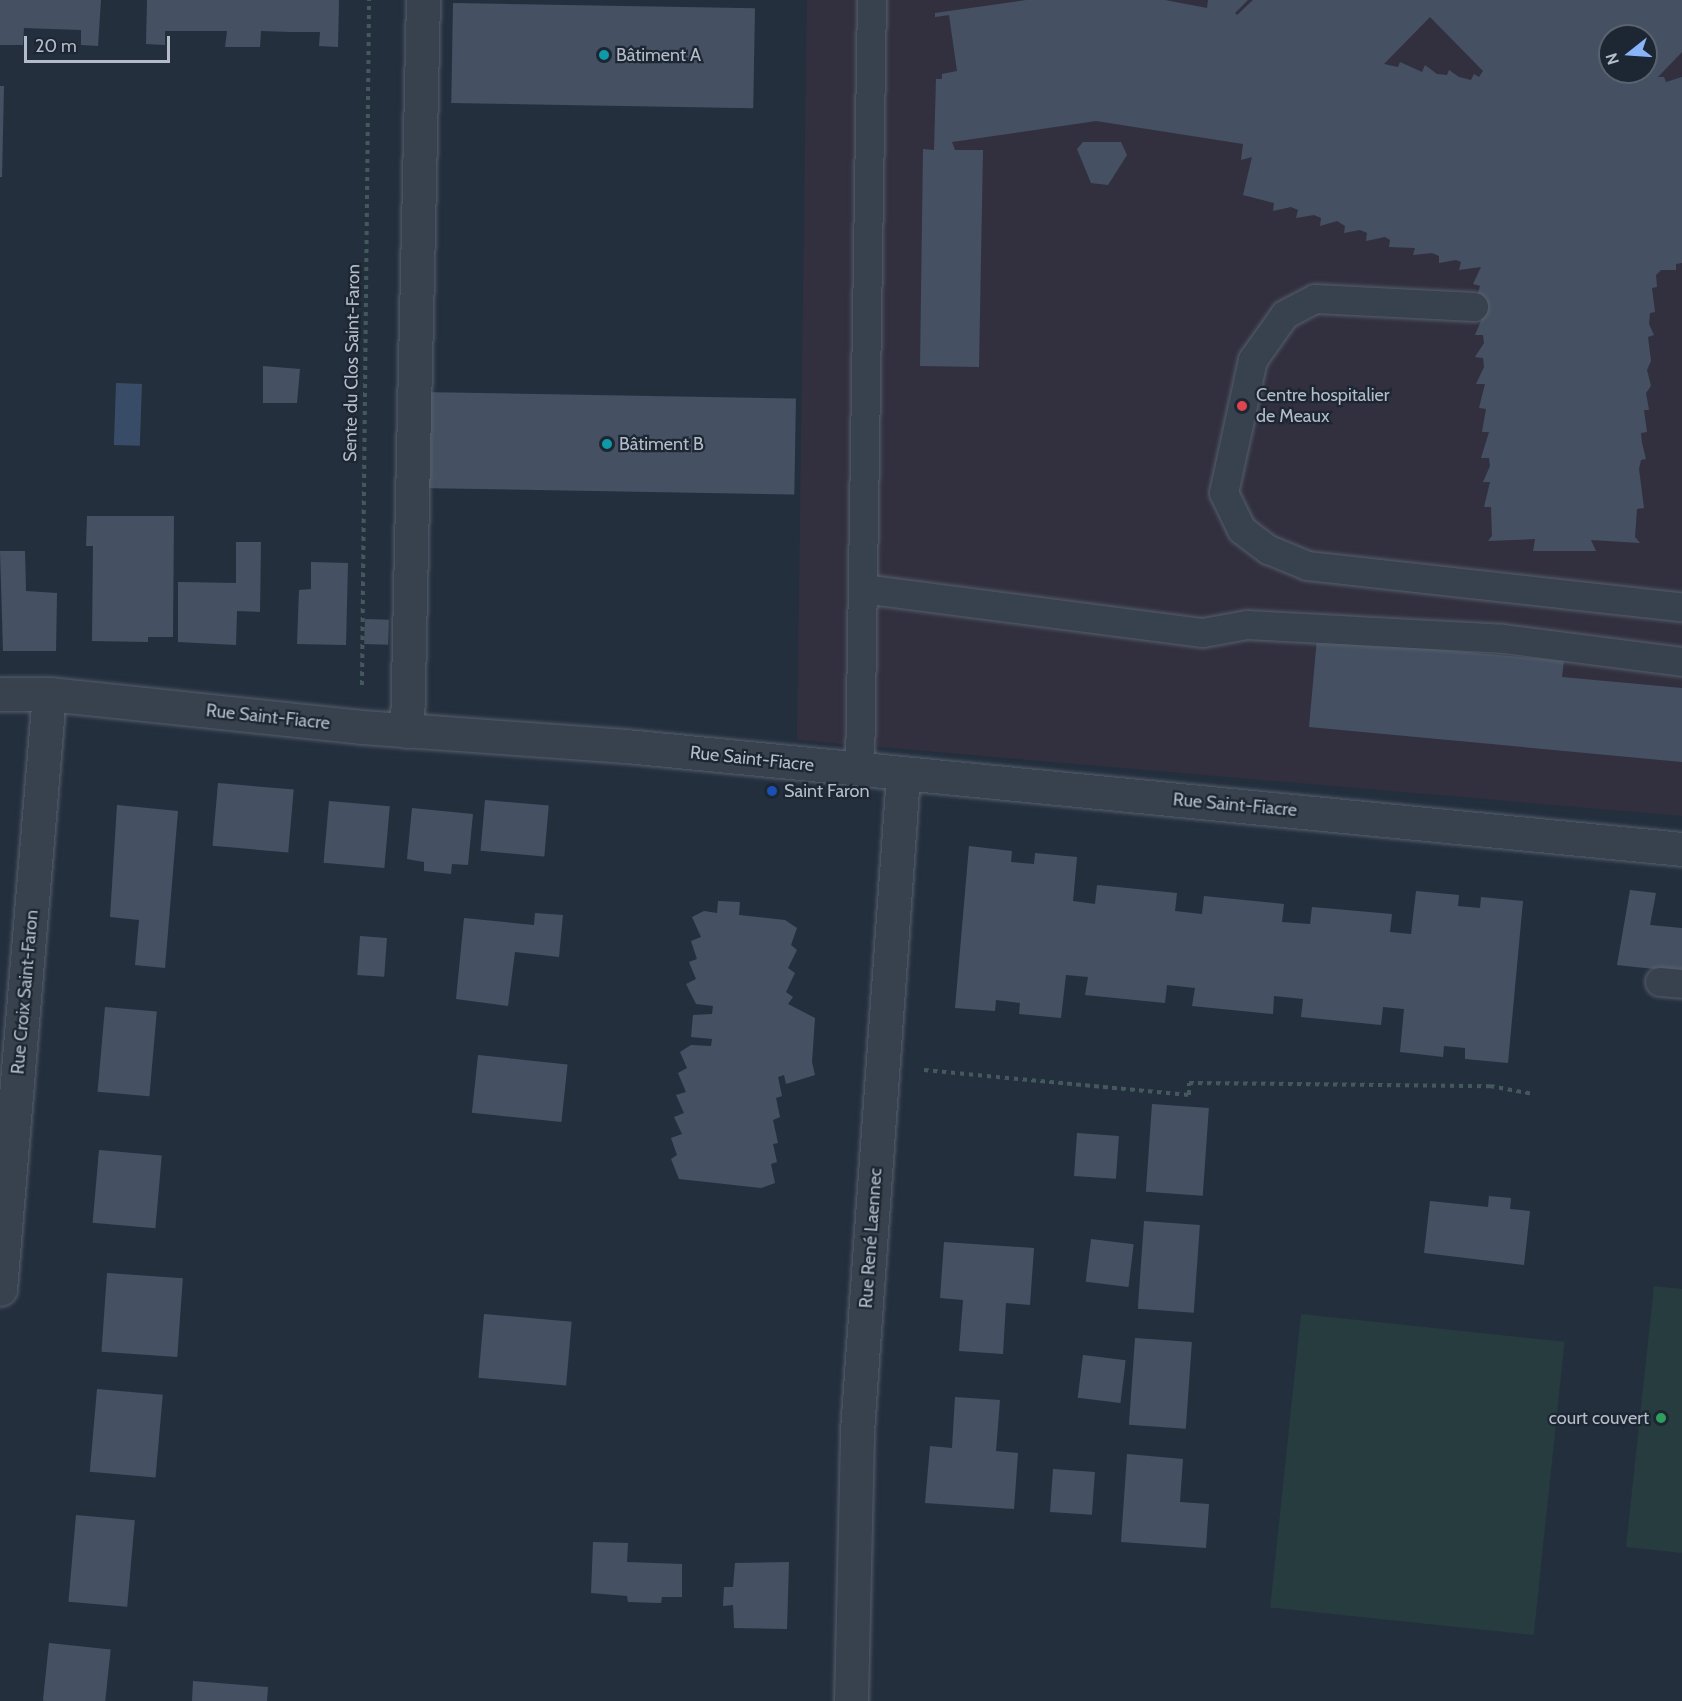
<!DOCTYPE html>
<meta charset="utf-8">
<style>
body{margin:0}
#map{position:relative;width:1682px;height:1701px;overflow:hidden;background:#242f3e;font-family:Cabin,sans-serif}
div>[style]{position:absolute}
.medical>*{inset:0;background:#32303f}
.green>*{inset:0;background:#263c3f;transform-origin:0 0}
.water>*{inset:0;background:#394c67;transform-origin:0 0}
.building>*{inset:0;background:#455162;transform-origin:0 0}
.path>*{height:4px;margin-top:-2px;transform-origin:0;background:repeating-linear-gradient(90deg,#44595c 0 4.5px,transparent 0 9px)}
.roads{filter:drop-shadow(0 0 2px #565f6c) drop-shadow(0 0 2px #565f6c)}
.service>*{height:28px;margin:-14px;padding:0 14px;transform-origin:14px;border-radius:14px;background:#38414e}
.minor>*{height:33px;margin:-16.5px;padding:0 16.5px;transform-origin:16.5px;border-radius:16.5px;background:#38414e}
.dots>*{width:16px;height:16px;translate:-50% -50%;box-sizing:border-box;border:3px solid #1d2633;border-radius:50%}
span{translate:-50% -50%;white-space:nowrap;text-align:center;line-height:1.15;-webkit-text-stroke:4.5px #1d2633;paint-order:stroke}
.poi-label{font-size:18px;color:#b4bcc9}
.left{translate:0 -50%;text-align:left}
.right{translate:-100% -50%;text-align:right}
.street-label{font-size:18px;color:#b4bcc9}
.north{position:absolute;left:1598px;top:24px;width:60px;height:60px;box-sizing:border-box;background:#1d2633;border:2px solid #59626f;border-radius:50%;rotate:253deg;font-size:16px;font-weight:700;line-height:24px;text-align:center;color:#b4bcc9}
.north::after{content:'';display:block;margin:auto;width:21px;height:27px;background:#8ab4f8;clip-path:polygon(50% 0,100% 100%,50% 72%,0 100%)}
.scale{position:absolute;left:24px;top:36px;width:146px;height:27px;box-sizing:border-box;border:3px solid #b4bcc9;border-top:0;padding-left:8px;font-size:18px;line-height:21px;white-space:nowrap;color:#b4bcc9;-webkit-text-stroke:4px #1d2633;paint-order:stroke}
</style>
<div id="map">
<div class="medical">
<div style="clip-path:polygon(evenodd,807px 0,1682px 0,1682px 816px,797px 740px,807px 0,1610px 36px,1646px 36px,1646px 72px,1610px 72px,1610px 36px)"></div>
</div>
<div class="green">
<div style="clip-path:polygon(1654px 1286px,1682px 1289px,1682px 1553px,1626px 1547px)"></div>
<div style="left:1301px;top:1314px;width:265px;height:295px;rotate:6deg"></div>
</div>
<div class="water">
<div style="left:116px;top:383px;width:26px;height:62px;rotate:2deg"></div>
</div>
<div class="building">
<div style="clip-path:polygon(0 0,101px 0,98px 46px,81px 45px,81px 30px,24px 28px,23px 45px,0 45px)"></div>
<div style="clip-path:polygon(147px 0,339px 0,338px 47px,319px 46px,320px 32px,290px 32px,261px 31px,260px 47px,225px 47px,227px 31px,165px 31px,165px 45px,146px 44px)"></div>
<div style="clip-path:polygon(evenodd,1026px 0,1165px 0,1207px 8px,1208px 0,1248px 0,1235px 13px,1237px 15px,1253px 0,1682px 0,1682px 52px,1658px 77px,1664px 77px,1666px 82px,1682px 77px,1682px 263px,1676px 264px,1676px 270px,1661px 270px,1656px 275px,1657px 287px,1652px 288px,1655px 312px,1650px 313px,1649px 324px,1654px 335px,1648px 337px,1651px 361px,1647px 370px,1651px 386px,1646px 393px,1649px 410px,1644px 410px,1647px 432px,1641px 433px,1642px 443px,1646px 459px,1641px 460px,1639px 469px,1644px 508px,1637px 509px,1635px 537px,1640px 543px,1591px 540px,1596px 551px,1533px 551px,1535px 539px,1488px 541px,1492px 536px,1491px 507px,1484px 507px,1490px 482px,1483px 482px,1490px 466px,1489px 458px,1481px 458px,1489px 432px,1482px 432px,1486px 409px,1479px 408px,1485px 384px,1476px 384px,1484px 367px,1483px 358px,1475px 357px,1484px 343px,1483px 335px,1475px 335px,1482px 318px,1474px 307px,1480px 286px,1473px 284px,1481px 267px,1459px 270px,1461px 262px,1456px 260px,1439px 263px,1439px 256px,1432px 253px,1413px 255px,1415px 248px,1389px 247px,1390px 240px,1385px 237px,1366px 241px,1367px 233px,1360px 230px,1344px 233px,1345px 226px,1337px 221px,1320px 226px,1321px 218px,1314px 215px,1296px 218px,1298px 210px,1291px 207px,1273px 211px,1274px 203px,1243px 195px,1252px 157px,1241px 160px,1243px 144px,1096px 121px,952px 142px,955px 150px,983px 150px,979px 367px,920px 366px,923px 149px,934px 150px,936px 79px,942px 79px,942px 74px,957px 71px,949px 15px,935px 17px,935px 13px,1026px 0,1430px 17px,1483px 71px,1479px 77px,1474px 74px,1471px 80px,1459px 77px,1449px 70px,1447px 75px,1437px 74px,1425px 65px,1422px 72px,1400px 62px,1398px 67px,1384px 64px,1430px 17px,1026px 0,1610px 36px,1646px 36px,1646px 72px,1610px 72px,1610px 36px)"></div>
<div style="left:453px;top:3px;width:302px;height:100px;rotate:1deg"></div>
<div style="clip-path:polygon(0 86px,4px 86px,2px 177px,0 177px)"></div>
<div style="clip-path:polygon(1083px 142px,1121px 142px,1127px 155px,1108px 185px,1091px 183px,1077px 149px)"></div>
<div style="clip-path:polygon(263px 366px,300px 369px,297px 403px,263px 403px)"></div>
<div style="left:420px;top:392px;width:376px;height:96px;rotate:1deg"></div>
<div style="clip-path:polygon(87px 516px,174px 516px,173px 637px,148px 637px,148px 642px,92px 641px,93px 546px,86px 546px)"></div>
<div style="clip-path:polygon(236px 542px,261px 542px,260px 612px,237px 611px,236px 645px,178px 642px,178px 582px,236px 583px)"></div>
<div style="clip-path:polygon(0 551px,25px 551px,26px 591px,57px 593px,56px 651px,3px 651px)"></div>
<div style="clip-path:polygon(311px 562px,348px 563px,346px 645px,297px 644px,299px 590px,311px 589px)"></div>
<div style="left:365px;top:619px;width:24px;height:25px;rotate:2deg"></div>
<div style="clip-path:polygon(1317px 638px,1564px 661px,1562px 677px,1682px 688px,1682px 762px,1309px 727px)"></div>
<div style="left:218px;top:783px;width:76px;height:63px;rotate:5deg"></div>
<div style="left:485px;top:800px;width:64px;height:51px;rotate:5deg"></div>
<div style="left:329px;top:801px;width:61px;height:62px;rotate:5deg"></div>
<div style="clip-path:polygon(117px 805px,178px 811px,165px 968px,135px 965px,139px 920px,110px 917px)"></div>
<div style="clip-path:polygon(412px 808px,473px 814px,468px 865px,452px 864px,451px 874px,424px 871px,424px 862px,407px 859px)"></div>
<div style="clip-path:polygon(969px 846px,1012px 851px,1011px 862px,1034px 864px,1035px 853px,1077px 857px,1073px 901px,1095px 904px,1097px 885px,1177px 893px,1175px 911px,1202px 914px,1204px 896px,1284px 904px,1282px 922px,1310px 924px,1312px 907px,1392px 914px,1390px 932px,1411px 934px,1416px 891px,1459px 895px,1458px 906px,1480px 908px,1481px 897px,1523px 901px,1508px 1063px,1465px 1059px,1465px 1048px,1444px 1046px,1443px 1057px,1400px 1052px,1404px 1009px,1383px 1007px,1381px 1025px,1301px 1017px,1303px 999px,1274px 996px,1273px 1014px,1192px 1006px,1195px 988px,1167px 985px,1165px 1003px,1085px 995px,1088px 977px,1066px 975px,1061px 1018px,1019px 1014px,1020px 1003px,996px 1000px,995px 1011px,955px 1008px)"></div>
<div style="clip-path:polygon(1630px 890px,1656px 893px,1650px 925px,1682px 928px,1682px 972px,1617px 965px)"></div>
<div style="clip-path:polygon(718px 901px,740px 902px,739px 915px,785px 920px,797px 928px,791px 945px,797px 950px,788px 968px,795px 973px,786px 992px,793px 997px,788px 1004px,815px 1018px,812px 1062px,815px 1075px,786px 1084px,784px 1075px,778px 1077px,782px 1096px,776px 1098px,780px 1117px,773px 1120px,778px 1143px,773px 1144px,777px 1162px,771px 1164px,775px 1183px,761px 1188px,679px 1179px,671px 1159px,677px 1155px,671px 1138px,682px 1134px,674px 1117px,684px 1113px,676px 1095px,686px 1092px,678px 1073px,687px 1068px,680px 1052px,691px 1045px,711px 1046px,712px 1039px,691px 1037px,693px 1015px,712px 1014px,713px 1006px,696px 1004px,686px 984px,696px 979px,689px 962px,697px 959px,691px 941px,701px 937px,692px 917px,704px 911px,717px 913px)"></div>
<div style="clip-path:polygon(535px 913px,563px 915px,559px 957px,515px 952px,508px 1006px,456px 999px,464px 918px,534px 925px)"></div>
<div style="left:360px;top:936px;width:27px;height:39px;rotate:4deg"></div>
<div style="left:105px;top:1007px;width:52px;height:85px;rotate:5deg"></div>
<div style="left:478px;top:1055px;width:90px;height:58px;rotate:6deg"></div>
<div style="left:1152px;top:1104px;width:57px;height:88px;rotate:4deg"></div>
<div style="left:1077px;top:1133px;width:42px;height:43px;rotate:4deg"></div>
<div style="left:99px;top:1150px;width:63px;height:73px;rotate:5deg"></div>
<div style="clip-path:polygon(1489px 1196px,1511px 1198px,1510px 1209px,1530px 1211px,1524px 1265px,1424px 1253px,1430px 1201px,1488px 1207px)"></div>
<div style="left:1144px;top:1221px;width:56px;height:88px;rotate:4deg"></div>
<div style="left:1091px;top:1239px;width:43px;height:43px;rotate:7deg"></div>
<div style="clip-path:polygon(944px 1242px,1034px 1248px,1030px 1305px,1006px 1303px,1003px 1354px,959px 1351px,963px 1300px,940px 1298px)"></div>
<div style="left:107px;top:1273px;width:76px;height:79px;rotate:4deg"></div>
<div style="left:484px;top:1314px;width:88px;height:64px;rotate:5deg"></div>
<div style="left:1135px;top:1338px;width:57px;height:87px;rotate:4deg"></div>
<div style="left:1083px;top:1355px;width:43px;height:43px;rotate:7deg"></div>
<div style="left:97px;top:1389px;width:66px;height:83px;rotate:5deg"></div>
<div style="clip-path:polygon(955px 1397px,1000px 1400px,996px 1451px,1018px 1453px,1014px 1509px,925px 1503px,930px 1446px,952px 1448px)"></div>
<div style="clip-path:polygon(1127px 1454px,1183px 1459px,1180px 1502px,1209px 1504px,1206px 1548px,1121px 1542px)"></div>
<div style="left:1053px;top:1469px;width:42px;height:43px;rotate:4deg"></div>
<div style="left:76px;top:1515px;width:59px;height:87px;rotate:5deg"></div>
<div style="clip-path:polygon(593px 1542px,628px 1543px,627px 1562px,682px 1564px,682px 1597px,662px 1597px,661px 1603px,628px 1602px,627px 1596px,591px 1593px)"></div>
<div style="clip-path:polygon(789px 1562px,787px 1629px,734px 1628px,733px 1605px,723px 1606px,724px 1587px,733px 1587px,735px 1563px)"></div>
<div style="left:49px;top:1643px;width:62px;height:58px;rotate:6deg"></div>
<div style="clip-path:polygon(193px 1681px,268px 1687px,267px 1701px,192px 1701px)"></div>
</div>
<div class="path">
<div style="left:362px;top:685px;width:685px;rotate:-89.41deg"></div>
<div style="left:924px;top:1070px;width:266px;rotate:5.4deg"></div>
<div style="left:1189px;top:1095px;width:12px;rotate:-90deg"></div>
<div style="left:1189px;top:1083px;width:301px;rotate:0.6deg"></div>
<div style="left:1490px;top:1086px;width:44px;rotate:10.5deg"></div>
</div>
<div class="roads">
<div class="service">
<div style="left:1474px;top:307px;width:159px;rotate:-177.1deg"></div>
<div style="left:1315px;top:299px;width:34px;rotate:152deg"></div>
<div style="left:1285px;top:315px;width:55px;rotate:125.4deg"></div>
<div style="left:1253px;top:360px;width:136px;rotate:102.3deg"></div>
<div style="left:1224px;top:493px;width:41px;rotate:64.1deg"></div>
<div style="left:1242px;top:530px;width:34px;rotate:37deg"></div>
<div style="left:1269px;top:550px;width:42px;rotate:22.3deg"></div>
<div style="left:1308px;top:566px;width:376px;rotate:6.3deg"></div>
<div style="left:863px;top:589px;width:343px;rotate:7.4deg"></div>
<div style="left:1203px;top:633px;width:45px;rotate:-10.3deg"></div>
<div style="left:1247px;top:625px;width:256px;rotate:3.1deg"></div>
<div style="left:1503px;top:639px;width:180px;rotate:7.3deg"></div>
<div style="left:860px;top:771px;width:771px;rotate:-89.11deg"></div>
<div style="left:1660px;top:982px;width:22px;rotate:5deg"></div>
</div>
<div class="minor">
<div style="left:0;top:694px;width:49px"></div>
<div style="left:49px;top:694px;width:314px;rotate:6deg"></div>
<div style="left:361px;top:727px;width:266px;rotate:4.1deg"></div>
<div style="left:626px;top:746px;width:1061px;rotate:5.57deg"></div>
<div style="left:407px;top:731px;width:731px;rotate:-88.75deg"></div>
<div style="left:0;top:1289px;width:597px;rotate:-85.29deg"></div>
<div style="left:851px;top:1701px;width:270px;rotate:-88.7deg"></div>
<div style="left:857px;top:1431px;width:658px;rotate:-85.99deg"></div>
</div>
</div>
<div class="dots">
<div style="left:604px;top:55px;background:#0f9aa8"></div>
<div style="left:1242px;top:406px;background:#e0444e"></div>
<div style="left:607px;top:444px;background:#0f9aa8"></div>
<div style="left:772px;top:791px;background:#1a4fb4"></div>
<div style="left:1661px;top:1418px;background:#2e9e5b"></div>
</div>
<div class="poi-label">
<span class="left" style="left:616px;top:55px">Bâtiment A</span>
<span class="left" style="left:1256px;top:406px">Centre hospitalier<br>de Meaux</span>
<span class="left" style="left:619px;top:444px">Bâtiment B</span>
<span class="left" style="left:784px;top:791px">Saint Faron</span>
<span class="right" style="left:1649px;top:1418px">court couvert</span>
</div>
<div class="street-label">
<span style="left:352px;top:363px;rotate:-89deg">Sente du Clos Saint-Faron</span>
<span style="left:268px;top:717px;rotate:6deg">Rue Saint-Fiacre</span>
<span style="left:752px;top:759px;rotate:6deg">Rue Saint-Fiacre</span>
<span style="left:1235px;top:805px;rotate:5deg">Rue Saint-Fiacre</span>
<span style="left:25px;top:992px;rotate:-85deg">Rue Croix Saint-Faron</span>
<span style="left:871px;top:1238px;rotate:-86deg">Rue René Laennec</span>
</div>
<div class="north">N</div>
<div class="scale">20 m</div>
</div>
